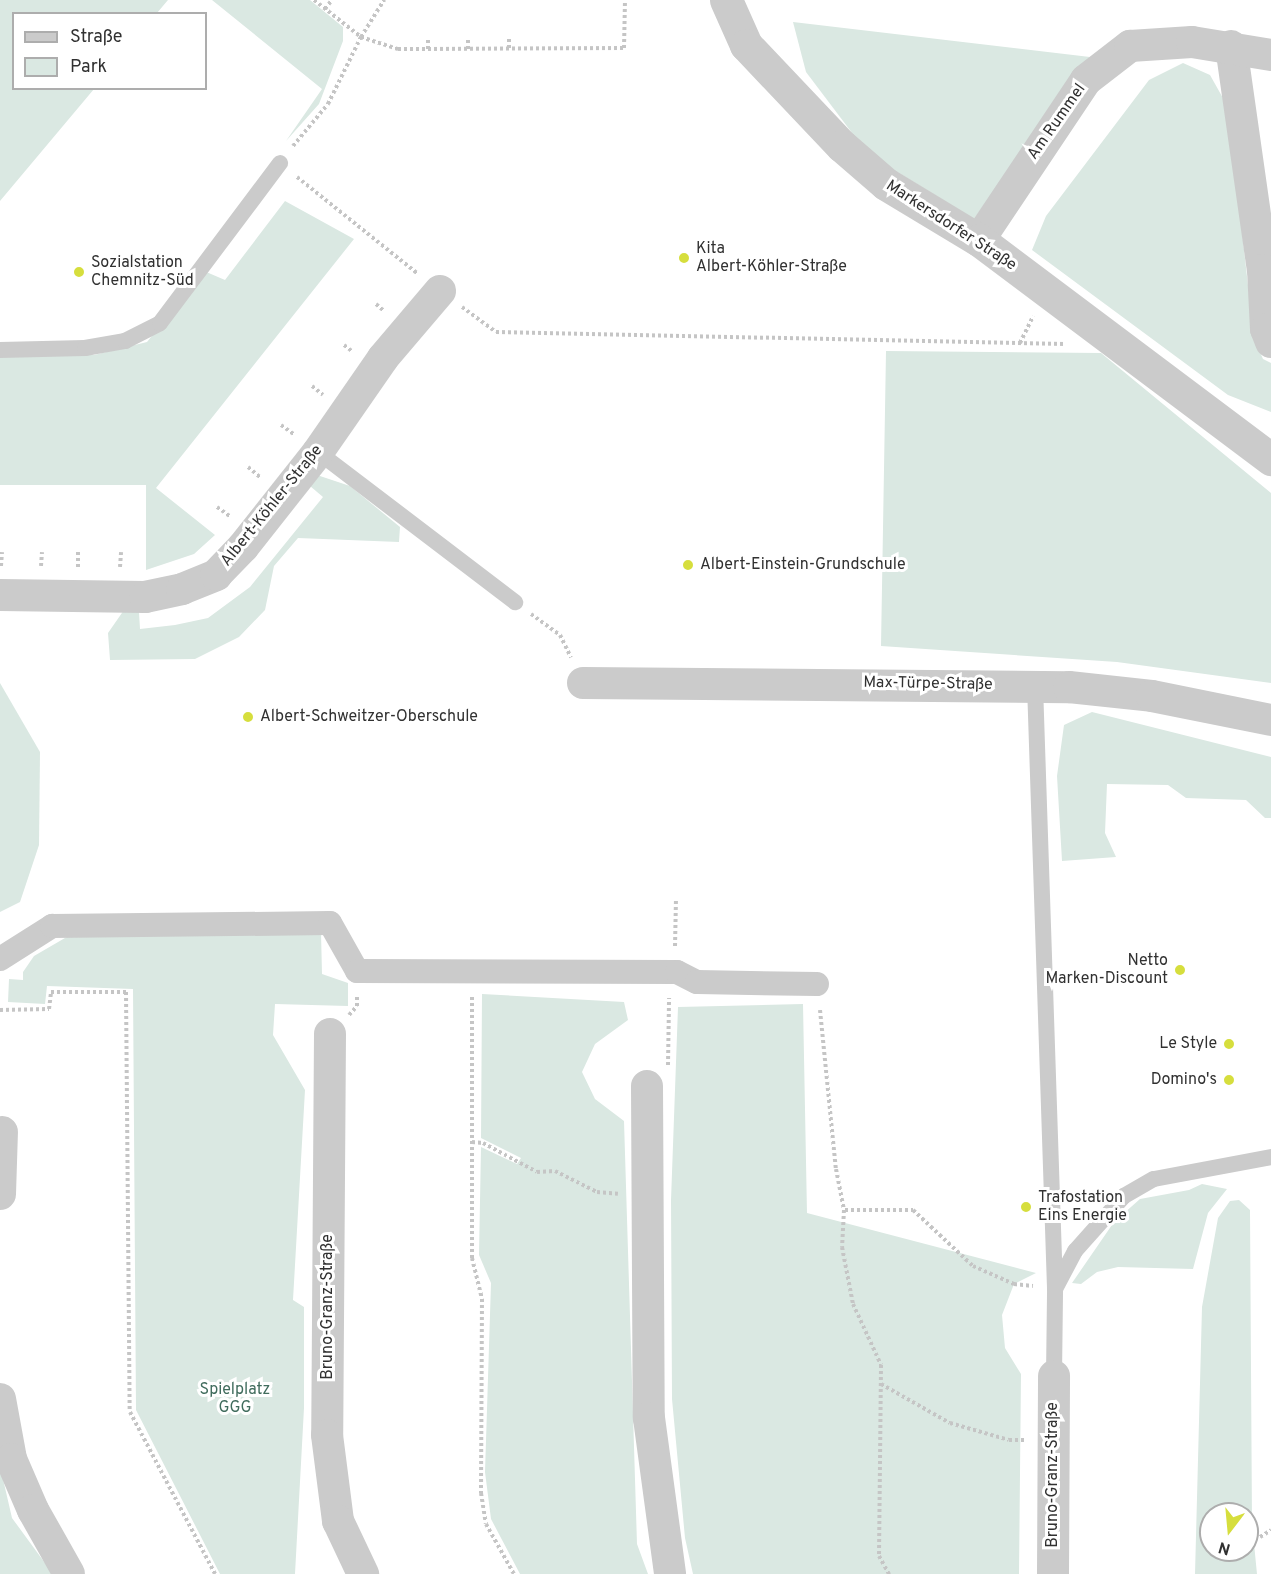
<!DOCTYPE html>
<meta charset="utf-8">
<style>
body{margin:0}
#map{position:relative;width:1271px;height:1574px;overflow:hidden;background:#fff;font-family:Overpass,sans-serif}
div>[style]{position:absolute}
.green>*{inset:0;background:#dae8e2}
.path>*{height:4px;margin-top:-2px;transform-origin:0;background:repeating-linear-gradient(90deg,#c5c5c5 0 3px,transparent 0 6px)}
.service>*{height:16px;margin:-8px;padding:0 8px;transform-origin:8px;border-radius:8px;background:#cbcbcb}
.pedestrian>*{height:24px;margin:-12px;padding:0 12px;transform-origin:12px;border-radius:12px;background:#cbcbcb}
.minor>*{height:32px;margin:-16px;padding:0 16px;transform-origin:16px;border-radius:16px;background:#cbcbcb}
.tertiary>*{height:33px;margin:-16.5px;padding:0 16.5px;transform-origin:16.5px;border-radius:16.5px;background:#cbcbcb}
.dots>*{width:16px;height:16px;translate:-50% -50%;box-sizing:border-box;border:3px solid #fff;border-radius:50%}
span{translate:-50% -50%;white-space:nowrap;text-align:center;line-height:1.15;-webkit-text-stroke:6px #fff;paint-order:stroke}
.street-label{font-size:16px;color:#313131}
.poi-label{font-size:16px;color:#313131}
.left{translate:0 -50%;text-align:left}
.right{translate:-100% -50%;text-align:right}
.park-label{font-size:16px;color:#406c5d}
.legend{position:absolute;left:12px;top:12px;width:195px;height:78px;box-sizing:border-box;background:#fff;border:2px solid #adadad;margin:0;padding:8px 10px;list-style:none;font-size:18px;color:#313131}
.legend li{display:flex;align-items:center;gap:12px;height:30px}
.legend b{width:30px;border:2px solid #adadad}
.north{position:absolute;left:1199px;top:1502px;width:60px;height:60px;box-sizing:border-box;background:#fff;border:2px solid #adadad;border-radius:50%;rotate:196deg;font-size:16px;font-weight:700;line-height:24px;text-align:center;color:#313131}
.north::after{content:'';display:block;margin:auto;width:21px;height:27px;background:#d6de3d;clip-path:polygon(50% 0,100% 100%,50% 72%,0 100%)}
</style>
<div id="map">
<div class="green">
<div style="clip-path:polygon(0 0,168px 0,157px 13px,14px 14px,14px 88px,94px 89px,0 201px)"></div>
<div style="clip-path:polygon(212px 0,310px 0,343px 27px,343px 41px,319px 104px,286px 141px,322px 89px)"></div>
<div style="clip-path:polygon(793px 22px,1090px 57px,974px 219px,868px 154px,806px 72px)"></div>
<div style="clip-path:polygon(1183px 63px,1210px 75px,1228px 107px,1254px 339px,1263px 359px,1271px 363px,1271px 412px,1228px 395px,1032px 250px,1046px 216px,1149px 80px)"></div>
<div style="clip-path:polygon(285px 201px,354px 239px,156px 488px,215px 535px,194px 554px,146px 570px,146px 485px,0 485px,0 355px,94px 355px,147px 342px,204px 271px,225px 280px)"></div>
<div style="clip-path:polygon(886px 351px,1101px 353px,1271px 493px,1271px 683px,1117px 662px,881px 646px)"></div>
<div style="clip-path:polygon(317px 475px,350px 486px,400px 527px,399px 542px,298px 538px,274px 566px,265px 610px,239px 637px,195px 659px,110px 660px,108px 633px,124px 610px,139px 612px,140px 629px,175px 625px,208px 618px,250px 587px,323px 497px,310px 486px)"></div>
<div style="clip-path:polygon(0 683px,40px 752px,39px 845px,20px 902px,0 912px)"></div>
<div style="clip-path:polygon(1092px 712px,1271px 757px,1271px 818px,1265px 818px,1246px 800px,1186px 798px,1168px 785px,1107px 784px,1105px 833px,1116px 857px,1062px 861px,1057px 776px,1064px 725px)"></div>
<div style="clip-path:polygon(77px 931px,321px 932px,322px 974px,348px 983px,348px 1006px,275px 1004px,273px 1035px,305px 1090px,293px 1300px,304px 1307px,304px 1408px,295px 1574px,220px 1574px,136px 1410px,133px 989px,47px 986px,45px 1004px,8px 1002px,9px 979px,23px 980px,23px 972px,34px 956px)"></div>
<div style="clip-path:polygon(482px 994px,624px 1002px,628px 1020px,595px 1044px,582px 1072px,595px 1099px,624px 1121px,637px 1544px,648px 1574px,520px 1574px,491px 1519px,485px 1472px,491px 1283px,479px 1255px,481px 1147px,517px 1164px,521px 1158px,481px 1138px)"></div>
<div style="clip-path:polygon(803px 1004px,807px 1213px,1036px 1273px,1014px 1284px,1002px 1315px,1005px 1348px,1021px 1374px,1019px 1574px,693px 1574px,685px 1538px,672px 1399px,671px 1200px,678px 1007px)"></div>
<div style="clip-path:polygon(1202px 1184px,1227px 1189px,1208px 1213px,1193px 1269px,1118px 1267px,1097px 1272px,1081px 1284px,1072px 1283px,1114px 1222px,1140px 1199px,1189px 1190px)"></div>
<div style="clip-path:polygon(evenodd,1239px 1200px,1250px 1210px,1252px 1523px,1257px 1574px,1195px 1574px,1202px 1307px,1218px 1218px,1230px 1201px,1239px 1200px,1211px 1514px,1247px 1514px,1247px 1550px,1211px 1550px,1211px 1514px)"></div>
<div style="clip-path:polygon(0 1466px,12px 1518px,53px 1574px,0 1574px)"></div>
</div>
<div class="path">
<div style="left:314px;top:0;width:60px;rotate:38.2deg"></div>
<div style="left:361px;top:37px;width:39px;rotate:18deg"></div>
<div style="left:398px;top:49px;width:30px"></div>
<div style="left:428px;top:49px;width:196px;rotate:-0.3deg"></div>
<div style="left:624px;top:48px;width:48px;rotate:-88.8deg"></div>
<div style="left:325px;top:9px;width:10px;rotate:-53deg"></div>
<div style="left:509px;top:48px;width:9px;rotate:-90deg"></div>
<div style="left:428px;top:49px;width:10px;rotate:-90deg"></div>
<div style="left:468px;top:49px;width:10px;rotate:-90deg"></div>
<div style="left:293px;top:146px;width:55px;rotate:-50.2deg"></div>
<div style="left:328px;top:104px;width:75px;rotate:-63.8deg"></div>
<div style="left:361px;top:37px;width:44px;rotate:-58.1deg"></div>
<div style="left:297px;top:177px;width:155px;rotate:38.7deg"></div>
<div style="left:376px;top:304px;width:11px;rotate:41deg"></div>
<div style="left:462px;top:307px;width:42px;rotate:36.3deg"></div>
<div style="left:496px;top:332px;width:569px;rotate:1.21deg"></div>
<div style="left:1020px;top:343px;width:30px;rotate:-64deg"></div>
<div style="left:344px;top:345px;width:11px;rotate:38deg"></div>
<div style="left:312px;top:386px;width:14px;rotate:39deg"></div>
<div style="left:281px;top:425px;width:17px;rotate:36deg"></div>
<div style="left:248px;top:467px;width:17px;rotate:40deg"></div>
<div style="left:217px;top:507px;width:17px;rotate:36deg"></div>
<div style="left:1px;top:566px;width:14px;rotate:-86deg"></div>
<div style="left:41px;top:566px;width:14px;rotate:-86deg"></div>
<div style="left:78px;top:567px;width:15px;rotate:-90deg"></div>
<div style="left:120px;top:567px;width:15px;rotate:-86deg"></div>
<div style="left:531px;top:614px;width:36px;rotate:36deg"></div>
<div style="left:560px;top:635px;width:25px;rotate:64deg"></div>
<div style="left:675px;top:946px;width:47px;rotate:-88.8deg"></div>
<div style="left:472px;top:997px;width:261px;rotate:90deg"></div>
<div style="left:472px;top:1258px;width:42px;rotate:76.3deg"></div>
<div style="left:482px;top:1299px;width:194px;rotate:90.3deg"></div>
<div style="left:481px;top:1493px;width:31px;rotate:81deg"></div>
<div style="left:486px;top:1524px;width:57px;rotate:60.8deg"></div>
<div style="left:0;top:1010px;width:49px;rotate:-1.2deg"></div>
<div style="left:49px;top:1009px;width:17px;rotate:-83deg"></div>
<div style="left:51px;top:992px;width:75px"></div>
<div style="left:126px;top:992px;width:420px;rotate:89.5deg"></div>
<div style="left:130px;top:1412px;width:183px;rotate:62.3deg"></div>
<div style="left:820px;top:1010px;width:160px;rotate:84.3deg"></div>
<div style="left:836px;top:1169px;width:42px;rotate:79deg"></div>
<div style="left:844px;top:1210px;width:37px;rotate:93deg"></div>
<div style="left:842px;top:1247px;width:58px;rotate:79.1deg"></div>
<div style="left:853px;top:1304px;width:67px;rotate:65.3deg"></div>
<div style="left:881px;top:1365px;width:191px;rotate:90.6deg"></div>
<div style="left:879px;top:1556px;width:21px;rotate:61deg"></div>
<div style="left:349px;top:1015px;width:12px;rotate:-48deg"></div>
<div style="left:357px;top:1006px;width:11px;rotate:-90deg"></div>
<div style="left:668px;top:1065px;width:67px;rotate:-89.1deg"></div>
<div style="left:472px;top:1142px;width:11px;rotate:5deg"></div>
<div style="left:483px;top:1143px;width:61px;rotate:28.2deg"></div>
<div style="left:537px;top:1172px;width:18px;rotate:-3deg"></div>
<div style="left:555px;top:1171px;width:47px;rotate:26.6deg"></div>
<div style="left:597px;top:1192px;width:21px;rotate:5deg"></div>
<div style="left:845px;top:1210px;width:68px"></div>
<div style="left:913px;top:1210px;width:82px;rotate:43deg"></div>
<div style="left:973px;top:1266px;width:45px;rotate:23.7deg"></div>
<div style="left:1014px;top:1284px;width:19px;rotate:6deg"></div>
<div style="left:881px;top:1384px;width:79px;rotate:29.5deg"></div>
<div style="left:950px;top:1423px;width:61px;rotate:16.1deg"></div>
<div style="left:1009px;top:1440px;width:17px"></div>
<div style="left:1260px;top:1537px;width:13px;rotate:-32deg"></div>
</div>
<div class="service">
<div style="left:0;top:350px;width:85px;rotate:-1.3deg"></div>
<div style="left:85px;top:348px;width:41px;rotate:-9.9deg"></div>
<div style="left:125px;top:341px;width:39px;rotate:-27deg"></div>
<div style="left:160px;top:323px;width:200px;rotate:-53.1deg"></div>
<div style="left:318px;top:452px;width:248px;rotate:37.3deg"></div>
<div style="left:1035px;top:685px;width:604px;rotate:88.1deg"></div>
<div style="left:1054px;top:1376px;width:87px;rotate:-89.3deg"></div>
<div style="left:1055px;top:1289px;width:43px;rotate:-62.2deg"></div>
<div style="left:1075px;top:1251px;width:74px;rotate:-48.3deg"></div>
<div style="left:1124px;top:1196px;width:34px;rotate:-30deg"></div>
<div style="left:1154px;top:1179px;width:119px;rotate:-10.6deg"></div>
</div>
<div class="pedestrian">
<div style="left:0;top:959px;width:62px;rotate:-32.4deg"></div>
<div style="left:52px;top:926px;width:278px;rotate:-0.6deg"></div>
<div style="left:330px;top:923px;width:55px;rotate:60.6deg"></div>
<div style="left:357px;top:971px;width:320px;rotate:0.2deg"></div>
<div style="left:677px;top:972px;width:22px;rotate:27deg"></div>
<div style="left:697px;top:982px;width:120px;rotate:1deg"></div>
</div>
<div class="minor">
<div style="left:1231px;top:46px;width:226px;rotate:81.9deg"></div>
<div style="left:1263px;top:270px;width:59px;rotate:87.1deg"></div>
<div style="left:1266px;top:329px;width:14px;rotate:69deg"></div>
<div style="left:979px;top:240px;width:192px;rotate:-56.2deg"></div>
<div style="left:1086px;top:80px;width:56px;rotate:-37.7deg"></div>
<div style="left:1130px;top:46px;width:62px;rotate:-3.7deg"></div>
<div style="left:1192px;top:42px;width:80px;rotate:9.3deg"></div>
<div style="left:0;top:595px;width:145px;rotate:0.8deg"></div>
<div style="left:145px;top:597px;width:38px;rotate:-12deg"></div>
<div style="left:182px;top:589px;width:37px;rotate:-22deg"></div>
<div style="left:216px;top:575px;width:39px;rotate:-46deg"></div>
<div style="left:243px;top:547px;width:121px;rotate:-51.7deg"></div>
<div style="left:318px;top:452px;width:114px;rotate:-55.3deg"></div>
<div style="left:383px;top:358px;width:88px;rotate:-49.6deg"></div>
<div style="left:583px;top:683px;width:486px;rotate:0.5deg"></div>
<div style="left:1069px;top:687px;width:83px;rotate:6.2deg"></div>
<div style="left:1152px;top:696px;width:121px;rotate:11.4deg"></div>
<div style="left:330px;top:1034px;width:401px;rotate:90.4deg"></div>
<div style="left:327px;top:1435px;width:87px;rotate:82.7deg"></div>
<div style="left:338px;top:1521px;width:59px;rotate:64.7deg"></div>
<div style="left:647px;top:1086px;width:332px;rotate:89.7deg"></div>
<div style="left:649px;top:1418px;width:157px;rotate:82.3deg"></div>
<div style="left:0;top:1194px;width:62px;rotate:-88.2deg"></div>
<div style="left:0;top:1399px;width:61px;rotate:79.6deg"></div>
<div style="left:11px;top:1459px;width:56px;rotate:66.7deg"></div>
<div style="left:33px;top:1510px;width:73px;rotate:60.6deg"></div>
<div style="left:1053px;top:1574px;width:198px;rotate:-89.7deg"></div>
</div>
<div class="tertiary">
<div style="left:726px;top:0;width:49px;rotate:66deg"></div>
<div style="left:746px;top:45px;width:139px;rotate:46.5deg"></div>
<div style="left:842px;top:146px;width:58px;rotate:40.8deg"></div>
<div style="left:886px;top:184px;width:109px;rotate:31.1deg"></div>
<div style="left:979px;top:240px;width:365px;rotate:36.9deg"></div>
</div>
<div class="dots">
<div style="left:684px;top:258px;background:#d6de3d"></div>
<div style="left:79px;top:272px;background:#d6de3d"></div>
<div style="left:688px;top:565px;background:#d6de3d"></div>
<div style="left:248px;top:717px;background:#d6de3d"></div>
<div style="left:1180px;top:970px;background:#d6de3d"></div>
<div style="left:1229px;top:1044px;background:#d6de3d"></div>
<div style="left:1229px;top:1080px;background:#d6de3d"></div>
<div style="left:1026px;top:1207px;background:#d6de3d"></div>
</div>
<div class="street-label">
<span style="left:1057px;top:122px;rotate:-55deg">Am Rummel</span>
<span style="left:951px;top:226px;rotate:33deg">Markersdorfer Straße</span>
<span style="left:272px;top:506px;rotate:-51deg">Albert-Köhler-Straße</span>
<span style="left:928px;top:684px;rotate:1deg">Max-Türpe-Straße</span>
<span style="left:328px;top:1307px;rotate:-90deg">Bruno-Granz-Straße</span>
<span style="left:1053px;top:1475px;rotate:-90deg">Bruno-Granz-Straße</span>
</div>
<div class="poi-label">
<span class="left" style="left:696px;top:258px">Kita<br>Albert-Köhler-Straße</span>
<span class="left" style="left:91px;top:272px">Sozialstation<br>Chemnitz-Süd</span>
<span class="left" style="left:700px;top:565px">Albert-Einstein-Grundschule</span>
<span class="left" style="left:260px;top:717px">Albert-Schweitzer-Oberschule</span>
<span class="right" style="left:1168px;top:970px">Netto<br>Marken-Discount</span>
<span class="right" style="left:1217px;top:1044px">Le Style</span>
<span class="right" style="left:1217px;top:1080px">Domino's</span>
<span class="left" style="left:1038px;top:1207px">Trafostation<br>Eins Energie</span>
</div>
<div class="park-label">
<span style="left:235px;top:1399px">Spielplatz<br>GGG</span>
</div>
<ul class="legend">
<li><b style="height:8px;background:#cbcbcb"></b>Straße</li>
<li><b style="height:16px;background:#dae8e2"></b>Park</li>
</ul>
<div class="north">N</div>
</div>
